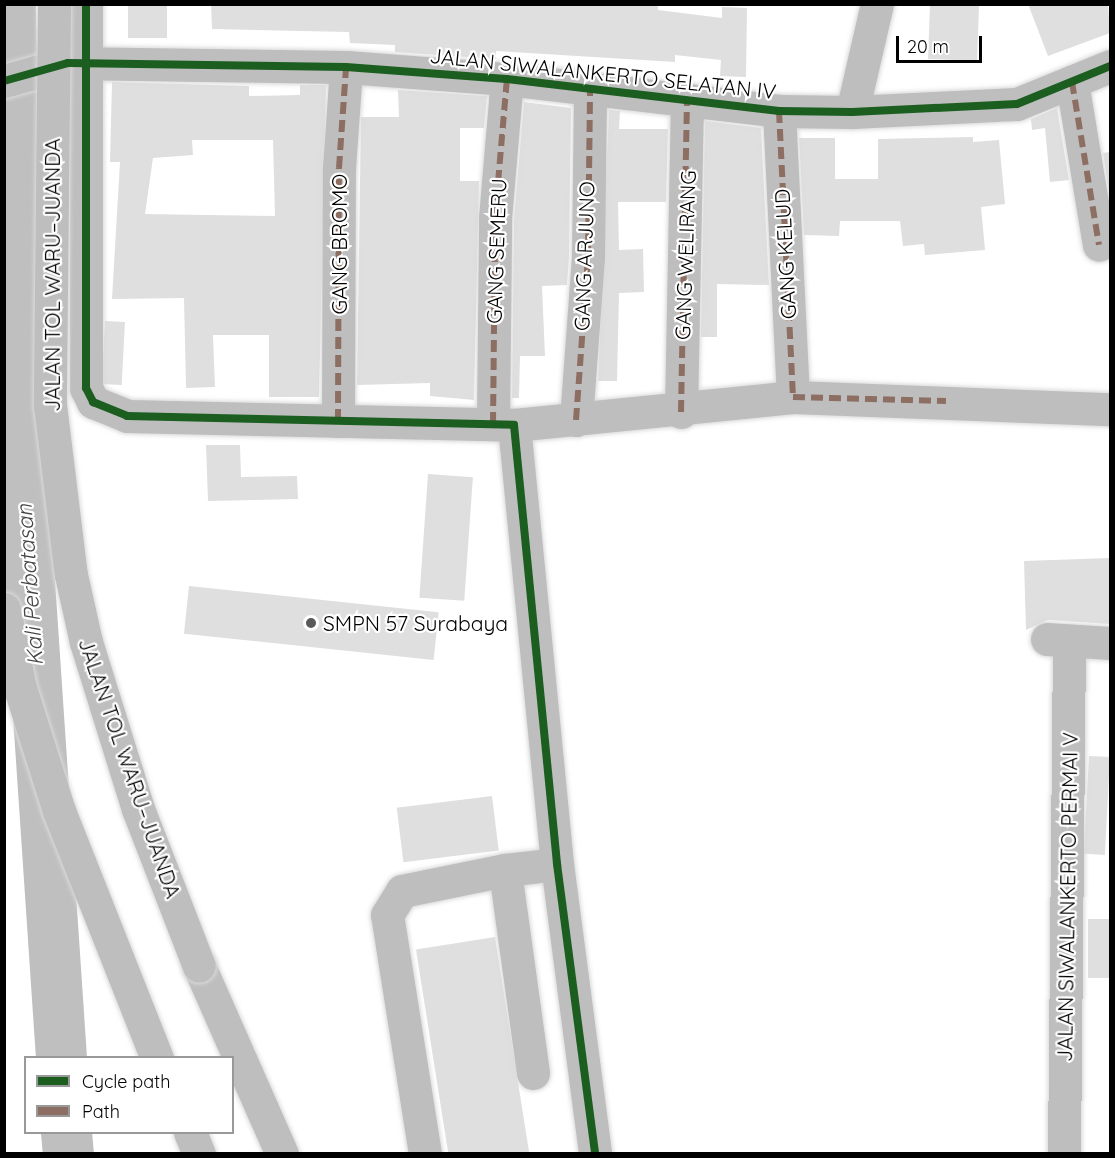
<!DOCTYPE html>
<meta charset="utf-8">
<style>
body{margin:0}
#map{position:relative;width:1115px;height:1158px;overflow:hidden;background:#fff;font-family:Quicksand,sans-serif}
div>[style]{position:absolute}
.river>*{height:51px;margin:-25.5px;padding:0 25.5px;transform-origin:25.5px;border-radius:25.5px;background:#bfbfbf}
.building>*{inset:0;background:#dfdfdf;transform-origin:0 0}
.roads{filter:drop-shadow(0 0 2px #dbdbdb) drop-shadow(0 0 2px #dbdbdb)}
.minor>*{height:33px;margin:-16.5px;padding:0 16.5px;transform-origin:16.5px;border-radius:16.5px;background:#bebebe}
.highway>*{height:33px;margin:-16.5px;padding:0 16.5px;transform-origin:16.5px;border-radius:16.5px;background:#bebebe}
.bridges{filter:drop-shadow(0 0 2px #dbdbdb) drop-shadow(0 0 2px #dbdbdb)}
.highway-bridge>*{height:33px;margin:-16.5px;padding:0 16.5px;transform-origin:16.5px;border-radius:16.5px;background:#bebebe}
.quiet>*{height:6px;margin-top:-3px;transform-origin:0;background:repeating-linear-gradient(90deg,#8d6e63 0 12px,transparent 0 18px)}
.cycleway>*{height:8px;margin:-4px;padding:0 4px;transform-origin:4px;border-radius:4px;background:#1b5e20}
.dots>*{width:16px;height:16px;translate:-50% -50%;box-sizing:border-box;border:3px solid #fff;border-radius:50%}
span{translate:-50% -50%;white-space:nowrap;text-align:center;line-height:1.15;-webkit-text-stroke:4.5px #fff;paint-order:stroke}
.street-label{font-size:21px;color:#000}
.poi-label{font-size:21px;color:#000}
.left{translate:0 -50%;text-align:left}
.water-label{font-size:22px;color:#444;font-style:italic}
.frame{position:absolute;inset:0;border:6px solid #000;pointer-events:none}
.legend{position:absolute;left:24px;top:1056px;width:210px;height:78px;box-sizing:border-box;background:#fff;border:2px solid #999;margin:0;padding:8px 10px;list-style:none;font-size:18px;color:#000}
.legend li{display:flex;align-items:center;gap:12px;height:30px}
.legend b{width:30px;border:2px solid #999}
.scale{position:absolute;left:896px;top:36px;width:86px;height:27px;box-sizing:border-box;border:3px solid #000;border-top:0;padding-left:8px;font-size:18px;line-height:21px;white-space:nowrap;color:#000;-webkit-text-stroke:4px #fff;paint-order:stroke}
</style>
<div id="map">
<div class="river">
<div style="left:10px;top:4px;width:428px;rotate:88.8deg"></div>
<div style="left:19px;top:432px;width:627px;rotate:86.16deg"></div>
<div style="left:66px;top:1132px;width:22px;rotate:85deg"></div>
</div>
<div class="building">
<div style="left:128px;top:4px;width:39px;height:34px"></div>
<div style="clip-path:polygon(211px 4px,658px 4px,658px 10px,722px 18px,722px 7px,747px 8px,746px 77px,720px 76px,721px 60px,675px 55px,675px 62px,496px 51px,496px 59px,395px 52px,395px 45px,350px 43px,349px 32px,212px 29px)"></div>
<div style="left:930px;top:4px;width:49px;height:55px;rotate:2deg"></div>
<div style="clip-path:polygon(1028px 4px,1108px 4px,1110px 33px,1048px 56px)"></div>
<div style="clip-path:polygon(evenodd,112px 82px,249px 86px,249px 96px,300px 95px,300px 85px,326px 85px,319px 397px,269px 397px,269px 335px,213px 335px,215px 387px,186px 388px,184px 298px,112px 299px,120px 162px,110px 162px,112px 82px,192px 140px,273px 140px,275px 216px,145px 214px,153px 158px,193px 155px,192px 140px)"></div>
<div style="clip-path:polygon(398px 90px,487px 96px,484px 128px,460px 128px,460px 181px,479px 181px,474px 400px,430px 396px,430px 383px,357px 385px,361px 117px,399px 117px)"></div>
<div style="clip-path:polygon(524px 102px,571px 108px,569px 257px,567px 285px,542px 286px,545px 356px,520px 356px,519px 398px,512px 398px,514px 219px)"></div>
<div style="clip-path:polygon(1057px 108px,1069px 180px,1050px 182px,1045px 128px,1032px 130px,1031px 119px)"></div>
<div style="clip-path:polygon(609px 110px,620px 111px,619px 129px,668px 129px,666px 202px,618px 202px,619px 250px,643px 249px,644px 292px,619px 293px,617px 381px,598px 381px)"></div>
<div style="clip-path:polygon(705px 121px,761px 128px,769px 285px,717px 284px,717px 337px,701px 337px)"></div>
<div style="clip-path:polygon(973px 137px,973px 142px,999px 140px,1005px 204px,981px 207px,985px 250px,925px 255px,924px 244px,903px 246px,900px 221px,840px 221px,839px 236px,804px 235px,799px 138px,835px 138px,835px 179px,878px 179px,878px 139px)"></div>
<div style="clip-path:polygon(1110px 152px,1110px 200px,1103px 153px)"></div>
<div style="left:105px;top:321px;width:20px;height:63px;rotate:3deg"></div>
<div style="clip-path:polygon(206px 445px,240px 445px,241px 477px,297px 476px,298px 499px,208px 501px)"></div>
<div style="left:428px;top:474px;width:45px;height:124px;rotate:4deg"></div>
<div style="clip-path:polygon(1110px 558px,1110px 624px,1048px 620px,1026px 630px,1024px 561px)"></div>
<div style="left:189px;top:586px;width:251px;height:48px;rotate:6deg"></div>
<div style="left:1089px;top:756px;width:21px;height:98px;rotate:3deg"></div>
<div style="left:492px;top:796px;width:55px;height:96px;rotate:83deg"></div>
<div style="left:1088px;top:919px;width:22px;height:59px"></div>
<div style="left:495px;top:937px;width:220px;height:80px;rotate:81deg"></div>
</div>
<div class="roads">
<div class="minor">
<div style="left:86px;top:4px;width:384px;rotate:90deg"></div>
<div style="left:86px;top:388px;width:16px;rotate:63deg"></div>
<div style="left:93px;top:402px;width:37px;rotate:22deg"></div>
<div style="left:127px;top:416px;width:387px;rotate:1.3deg"></div>
<div style="left:514px;top:425px;width:441px;rotate:84.4deg"></div>
<div style="left:557px;top:864px;width:292px;rotate:82.5deg"></div>
<div style="left:4px;top:81px;width:66px;rotate:-15.7deg"></div>
<div style="left:68px;top:63px;width:278px;rotate:0.8deg"></div>
<div style="left:346px;top:67px;width:161px;rotate:4.3deg"></div>
<div style="left:507px;top:79px;width:274px;rotate:6.7deg"></div>
<div style="left:779px;top:111px;width:73px;rotate:0.8deg"></div>
<div style="left:852px;top:112px;width:165px;rotate:-2.8deg"></div>
<div style="left:1017px;top:104px;width:100px;rotate:-22.2deg"></div>
<div style="left:1072px;top:82px;width:165px;rotate:80.6deg"></div>
<div style="left:779px;top:111px;width:286px;rotate:87.2deg"></div>
<div style="left:852px;top:112px;width:111px;rotate:-77deg"></div>
<div style="left:681px;top:412px;width:313px;rotate:-88.9deg"></div>
<div style="left:576px;top:420px;width:162px;rotate:-85.8deg"></div>
<div style="left:588px;top:258px;width:166px;rotate:-89.3deg"></div>
<div style="left:338px;top:421px;width:253px;rotate:-89.8deg"></div>
<div style="left:339px;top:168px;width:101px;rotate:-86deg"></div>
<div style="left:493px;top:424px;width:206px;rotate:-89.4deg"></div>
<div style="left:495px;top:218px;width:140px;rotate:-85.1deg"></div>
<div style="left:514px;top:425px;width:280px;rotate:-5.7deg"></div>
<div style="left:793px;top:397px;width:317px;rotate:2.2deg"></div>
<div style="left:1047px;top:639px;width:63px;rotate:3.6deg"></div>
<div style="left:533px;top:1073px;width:205px;rotate:-97.9deg"></div>
<div style="left:505px;top:870px;width:52px;rotate:-6.6deg"></div>
<div style="left:425px;top:1154px;width:242px;rotate:-99deg"></div>
<div style="left:387px;top:915px;width:28px;rotate:-58deg"></div>
<div style="left:402px;top:891px;width:105px;rotate:-11.5deg"></div>
<div style="left:1064px;top:1154px;width:513px;rotate:-89.44deg"></div>
</div>
<div class="highway">
<div style="left:4px;top:609px;width:81px;rotate:78.6deg"></div>
<div style="left:20px;top:688px;width:129px;rotate:72.4deg"></div>
<div style="left:59px;top:811px;width:266px;rotate:68.4deg"></div>
<div style="left:199px;top:966px;width:206px;rotate:66.2deg"></div>
<div style="left:190px;top:1132px;width:24px;rotate:68deg"></div>
</div>
</div>
<div class="bridges">
<div class="highway-bridge">
<div style="left:54px;top:4px;width:401px;rotate:90.6deg"></div>
<div style="left:50px;top:405px;width:171px;rotate:83deg"></div>
<div style="left:71px;top:575px;width:69px;rotate:77.4deg"></div>
<div style="left:86px;top:642px;width:175px;rotate:72.7deg"></div>
<div style="left:138px;top:809px;width:168px;rotate:68.8deg"></div>
</div>
</div>
<div class="quiet">
<div style="left:1072px;top:82px;width:165px;rotate:80.6deg"></div>
<div style="left:779px;top:111px;width:286px;rotate:87.2deg"></div>
<div style="left:793px;top:397px;width:153px;rotate:1.5deg"></div>
<div style="left:681px;top:412px;width:313px;rotate:-88.9deg"></div>
<div style="left:576px;top:420px;width:162px;rotate:-85.8deg"></div>
<div style="left:588px;top:258px;width:166px;rotate:-89.3deg"></div>
<div style="left:338px;top:421px;width:253px;rotate:-89.8deg"></div>
<div style="left:339px;top:168px;width:101px;rotate:-86deg"></div>
<div style="left:493px;top:424px;width:206px;rotate:-89.4deg"></div>
<div style="left:495px;top:218px;width:140px;rotate:-85.1deg"></div>
</div>
<div class="cycleway">
<div style="left:86px;top:4px;width:384px;rotate:90deg"></div>
<div style="left:86px;top:388px;width:16px;rotate:63deg"></div>
<div style="left:93px;top:402px;width:37px;rotate:22deg"></div>
<div style="left:127px;top:416px;width:387px;rotate:1.3deg"></div>
<div style="left:514px;top:425px;width:441px;rotate:84.4deg"></div>
<div style="left:557px;top:864px;width:292px;rotate:82.5deg"></div>
<div style="left:4px;top:81px;width:66px;rotate:-15.7deg"></div>
<div style="left:68px;top:63px;width:278px;rotate:0.8deg"></div>
<div style="left:346px;top:67px;width:161px;rotate:4.3deg"></div>
<div style="left:507px;top:79px;width:274px;rotate:6.7deg"></div>
<div style="left:779px;top:111px;width:73px;rotate:0.8deg"></div>
<div style="left:852px;top:112px;width:165px;rotate:-2.8deg"></div>
<div style="left:1017px;top:104px;width:100px;rotate:-22.2deg"></div>
</div>
<div class="dots">
<div style="left:311px;top:623px;background:#595959"></div>
</div>
<div class="street-label">
<span style="left:603px;top:73px;rotate:6deg">JALAN SIWALANKERTO SELATAN IV</span>
<span style="left:339px;top:244px;rotate:-90deg">GANG BROMO</span>
<span style="left:496px;top:251px;rotate:-88deg">GANG SEMERU</span>
<span style="left:785px;top:254px;rotate:-93deg">GANG KELUD</span>
<span style="left:685px;top:255px;rotate:-88deg">GANG WELIRANG</span>
<span style="left:584px;top:256px;rotate:-88deg">GANG ARJUNO</span>
<span style="left:52px;top:275px;rotate:-90deg">JALAN TOL WARU–JUANDA</span>
<span style="left:130px;top:768px;rotate:71deg">JALAN TOL WARU–JUANDA</span>
<span style="left:1067px;top:897px;rotate:-89deg">JALAN SIWALANKERTO PERMAI V</span>
</div>
<div class="poi-label">
<span class="left" style="left:323px;top:623px">SMPN 57 Surabaya</span>
</div>
<div class="water-label">
<span style="left:30px;top:585px;rotate:-94deg">Kali Perbatasan</span>
</div>
<div class="frame"></div>
<ul class="legend">
<li><b style="height:8px;background:#1b5e20"></b>Cycle path</li>
<li><b style="height:8px;background:#8d6e63"></b>Path</li>
</ul>
<div class="scale">20 m</div>
</div>
